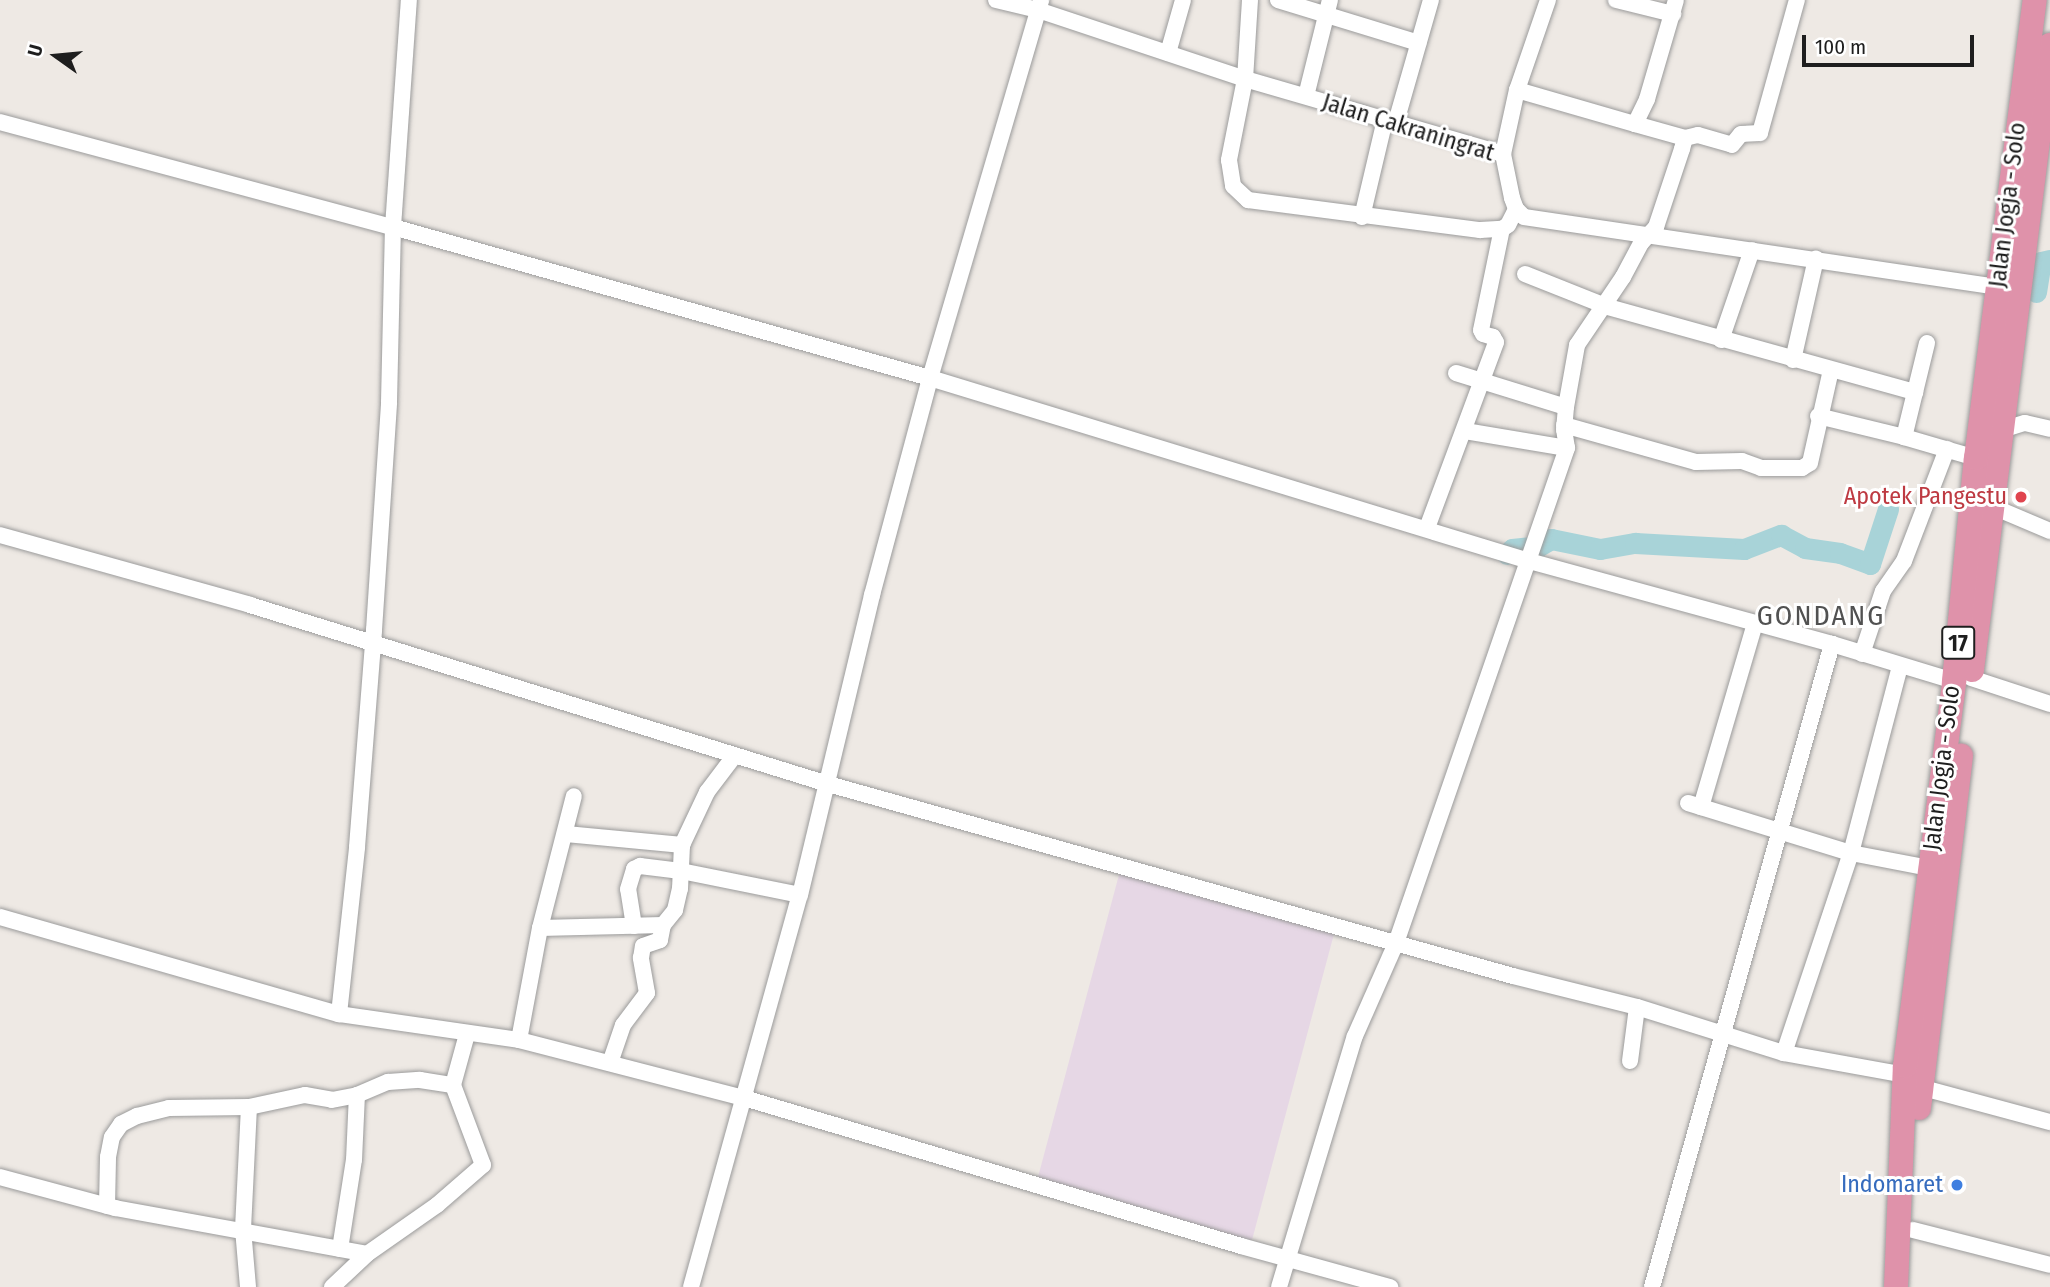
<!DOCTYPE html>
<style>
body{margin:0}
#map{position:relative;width:2050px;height:1287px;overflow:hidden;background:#eee9e4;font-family:"Fira Sans Condensed",sans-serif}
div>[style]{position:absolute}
.industrial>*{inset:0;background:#e6d7e5;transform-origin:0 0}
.river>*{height:21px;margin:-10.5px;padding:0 10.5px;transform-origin:10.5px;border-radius:10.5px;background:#a8d3d8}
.roads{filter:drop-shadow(0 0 2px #9b9b9b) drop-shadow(0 0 2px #9b9b9b)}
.minor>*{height:16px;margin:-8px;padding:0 8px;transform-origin:8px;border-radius:8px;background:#fff}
.highway>*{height:24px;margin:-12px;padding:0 12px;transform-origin:12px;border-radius:12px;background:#df92aa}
.dots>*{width:19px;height:19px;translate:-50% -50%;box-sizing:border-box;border:4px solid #fff;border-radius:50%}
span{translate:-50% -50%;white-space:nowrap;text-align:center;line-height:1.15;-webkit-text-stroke:6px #fff;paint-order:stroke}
.shield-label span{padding:2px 5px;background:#fff;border:2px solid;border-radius:5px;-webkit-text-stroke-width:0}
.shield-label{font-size:23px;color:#1e1e1e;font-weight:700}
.street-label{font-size:24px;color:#1e1e1e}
.health-label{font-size:24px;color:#be3a42}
.right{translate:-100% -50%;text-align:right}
.shop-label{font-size:24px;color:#366cbe}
.quarter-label{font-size:28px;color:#515151;letter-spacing:2px}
.north{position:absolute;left:21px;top:21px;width:70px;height:70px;-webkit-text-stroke:5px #fff;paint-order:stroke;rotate:285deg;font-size:19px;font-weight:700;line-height:28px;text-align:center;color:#1e1e1e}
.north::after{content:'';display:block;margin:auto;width:24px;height:32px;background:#1e1e1e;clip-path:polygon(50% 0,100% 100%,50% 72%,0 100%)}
.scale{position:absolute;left:1802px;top:35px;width:172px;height:32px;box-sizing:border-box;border:4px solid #1e1e1e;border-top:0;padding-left:9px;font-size:21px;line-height:24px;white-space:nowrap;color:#1e1e1e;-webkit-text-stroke:5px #fff;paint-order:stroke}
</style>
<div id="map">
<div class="industrial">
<div style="left:1120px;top:871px;width:223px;height:324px;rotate:15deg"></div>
</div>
<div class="river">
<div style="left:2036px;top:292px;width:30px;rotate:-81deg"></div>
<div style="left:2041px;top:262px;width:9px;rotate:-13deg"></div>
<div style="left:1507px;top:554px;width:7px;rotate:-45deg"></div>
<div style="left:1512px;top:549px;width:27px;rotate:-6deg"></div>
<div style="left:1539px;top:546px;width:14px;rotate:-30deg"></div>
<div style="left:1551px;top:539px;width:50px;rotate:11.5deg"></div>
<div style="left:1600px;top:549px;width:36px;rotate:-10deg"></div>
<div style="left:1635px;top:543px;width:109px;rotate:3.2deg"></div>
<div style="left:1744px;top:549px;width:40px;rotate:-21deg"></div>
<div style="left:1781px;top:535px;width:27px;rotate:28deg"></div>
<div style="left:1805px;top:548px;width:35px;rotate:8deg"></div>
<div style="left:1840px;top:553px;width:32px;rotate:20deg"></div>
<div style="left:1870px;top:564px;width:58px;rotate:-71.9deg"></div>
</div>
<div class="roads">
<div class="minor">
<div style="left:996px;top:0;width:43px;rotate:13.4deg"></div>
<div style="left:1038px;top:10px;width:218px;rotate:18.4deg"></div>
<div style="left:1245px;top:79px;width:269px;rotate:16.2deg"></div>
<div style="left:1503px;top:154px;width:45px;rotate:78.4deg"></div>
<div style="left:1512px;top:198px;width:12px;rotate:70deg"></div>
<div style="left:1516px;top:209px;width:11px;rotate:45deg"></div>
<div style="left:1524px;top:217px;width:478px;rotate:8.4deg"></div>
<div style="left:1250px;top:0;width:79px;rotate:93.6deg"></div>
<div style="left:1245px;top:79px;width:83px;rotate:101.2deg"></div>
<div style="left:1229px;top:160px;width:26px;rotate:81deg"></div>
<div style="left:1233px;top:186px;width:21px;rotate:43deg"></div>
<div style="left:1248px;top:200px;width:234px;rotate:7.4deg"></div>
<div style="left:1480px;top:230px;width:22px;rotate:-3deg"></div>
<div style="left:1502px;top:229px;width:7px;rotate:-34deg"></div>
<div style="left:1508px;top:225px;width:18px;rotate:-63deg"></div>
<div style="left:1278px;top:0;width:147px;rotate:17deg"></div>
<div style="left:1616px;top:0;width:59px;rotate:13.8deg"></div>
<div style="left:1168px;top:53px;width:55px;rotate:-74.2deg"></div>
<div style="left:1517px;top:90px;width:123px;rotate:16.1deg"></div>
<div style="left:1306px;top:96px;width:99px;rotate:-76deg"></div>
<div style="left:0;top:122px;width:407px;rotate:15deg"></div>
<div style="left:393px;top:227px;width:558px;rotate:15.71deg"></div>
<div style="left:930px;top:378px;width:626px;rotate:16.99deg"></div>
<div style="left:1529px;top:561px;width:314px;rotate:15.3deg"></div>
<div style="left:1832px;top:644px;width:127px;rotate:16.9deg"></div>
<div style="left:1396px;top:122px;width:127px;rotate:-74deg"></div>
<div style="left:1685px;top:138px;width:13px;rotate:-13deg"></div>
<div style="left:1698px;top:135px;width:35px;rotate:16deg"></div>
<div style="left:1732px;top:145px;width:14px;rotate:-51deg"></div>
<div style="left:1741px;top:134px;width:19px;rotate:-3deg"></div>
<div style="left:1760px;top:133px;width:138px;rotate:-74.5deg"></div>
<div style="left:1503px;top:154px;width:66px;rotate:-77.7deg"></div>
<div style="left:1517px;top:90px;width:95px;rotate:-71deg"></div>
<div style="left:1362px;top:217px;width:100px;rotate:-76.7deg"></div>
<div style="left:1525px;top:274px;width:89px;rotate:21.7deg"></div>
<div style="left:1608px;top:307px;width:319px;rotate:15.5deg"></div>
<div style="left:1721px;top:340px;width:95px;rotate:-71deg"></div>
<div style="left:1927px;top:343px;width:97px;rotate:103.7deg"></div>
<div style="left:1904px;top:437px;width:75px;rotate:16.3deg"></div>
<div style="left:1793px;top:360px;width:104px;rotate:-77.2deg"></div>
<div style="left:1456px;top:373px;width:115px;rotate:17.2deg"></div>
<div style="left:1818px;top:416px;width:89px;rotate:13.7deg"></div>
<div style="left:1564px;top:425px;width:137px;rotate:15.7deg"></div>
<div style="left:1696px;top:462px;width:46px;rotate:-1.2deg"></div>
<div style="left:1742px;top:461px;width:20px;rotate:20deg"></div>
<div style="left:1761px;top:468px;width:41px"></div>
<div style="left:1802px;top:468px;width:9px;rotate:-32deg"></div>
<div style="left:1810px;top:463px;width:95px;rotate:-77.3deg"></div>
<div style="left:1465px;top:431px;width:103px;rotate:9.5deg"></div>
<div style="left:1995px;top:432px;width:31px;rotate:-17deg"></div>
<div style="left:2025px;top:423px;width:26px;rotate:13deg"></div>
<div style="left:1991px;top:506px;width:64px;rotate:23deg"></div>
<div style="left:1427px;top:528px;width:198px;rotate:-69.6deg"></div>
<div style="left:1496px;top:342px;width:6px;rotate:-121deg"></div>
<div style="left:1493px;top:337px;width:10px;rotate:-163deg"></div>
<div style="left:1483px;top:334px;width:4px;rotate:-117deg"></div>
<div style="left:1481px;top:330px;width:103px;rotate:-78.3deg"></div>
<div style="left:0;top:535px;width:260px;rotate:15.6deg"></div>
<div style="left:250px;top:605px;width:605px;rotate:17.21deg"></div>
<div style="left:828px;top:784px;width:711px;rotate:15.66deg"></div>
<div style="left:1513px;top:976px;width:128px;rotate:14deg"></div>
<div style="left:1637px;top:1007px;width:154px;rotate:17.4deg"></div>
<div style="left:1784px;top:1053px;width:123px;rotate:10.3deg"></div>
<div style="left:1862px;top:654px;width:66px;rotate:-71.6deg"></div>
<div style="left:1883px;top:591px;width:37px;rotate:-55deg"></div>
<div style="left:1904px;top:561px;width:120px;rotate:-69deg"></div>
<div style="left:1971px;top:678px;width:83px;rotate:18.2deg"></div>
<div style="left:1688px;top:803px;width:170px;rotate:17.1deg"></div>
<div style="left:1851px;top:853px;width:79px;rotate:10.9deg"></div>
<div style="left:1701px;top:807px;width:191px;rotate:-73.6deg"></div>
<div style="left:566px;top:834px;width:117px;rotate:5.4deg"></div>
<div style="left:0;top:917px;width:353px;rotate:16deg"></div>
<div style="left:339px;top:1014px;width:182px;rotate:8.2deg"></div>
<div style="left:519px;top:1040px;width:232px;rotate:14.5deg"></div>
<div style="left:744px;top:1098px;width:519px;rotate:16.58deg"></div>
<div style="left:1241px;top:1246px;width:155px;rotate:15.4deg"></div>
<div style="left:634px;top:926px;width:37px;rotate:-99deg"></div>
<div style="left:628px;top:889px;width:21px;rotate:-73deg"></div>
<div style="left:634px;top:869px;width:7px;rotate:-27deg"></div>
<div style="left:640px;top:866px;width:41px;rotate:7deg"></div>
<div style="left:681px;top:871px;width:121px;rotate:11.4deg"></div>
<div style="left:540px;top:928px;width:123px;rotate:-1.4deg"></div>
<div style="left:663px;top:925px;width:19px;rotate:-51deg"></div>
<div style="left:675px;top:910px;width:22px;rotate:-77deg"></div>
<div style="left:680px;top:889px;width:44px;rotate:-87.4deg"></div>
<div style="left:682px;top:845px;width:59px;rotate:-64.7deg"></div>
<div style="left:707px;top:792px;width:46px;rotate:-52.9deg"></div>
<div style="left:339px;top:1014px;width:168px;rotate:-83.8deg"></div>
<div style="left:357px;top:847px;width:218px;rotate:-85.5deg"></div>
<div style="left:374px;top:630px;width:228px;rotate:-86.2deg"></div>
<div style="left:389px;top:402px;width:175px;rotate:-88.7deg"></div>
<div style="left:393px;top:227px;width:228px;rotate:-86deg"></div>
<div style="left:519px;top:1040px;width:114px;rotate:-79.4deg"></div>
<div style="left:540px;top:928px;width:136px;rotate:-75.6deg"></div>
<div style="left:1784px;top:1053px;width:211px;rotate:-71.5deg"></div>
<div style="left:1851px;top:853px;width:193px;rotate:-75.3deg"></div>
<div style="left:1630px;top:1061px;width:54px;rotate:-82.6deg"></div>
<div style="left:610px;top:1063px;width:40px;rotate:-71.1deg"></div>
<div style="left:623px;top:1025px;width:40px;rotate:-53deg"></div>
<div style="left:647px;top:993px;width:36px;rotate:-100deg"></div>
<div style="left:641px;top:958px;width:12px;rotate:-81deg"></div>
<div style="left:643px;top:946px;width:18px;rotate:-19deg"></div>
<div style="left:660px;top:940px;width:15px;rotate:-79deg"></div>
<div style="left:1920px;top:1087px;width:135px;rotate:15.1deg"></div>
<div style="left:0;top:1177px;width:119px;rotate:15.1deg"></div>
<div style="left:115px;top:1208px;width:256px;rotate:10.3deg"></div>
<div style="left:107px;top:1206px;width:49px;rotate:-88.8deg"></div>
<div style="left:108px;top:1157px;width:20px;rotate:-79deg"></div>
<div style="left:112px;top:1137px;width:16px;rotate:-55deg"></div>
<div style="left:121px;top:1124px;width:18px;rotate:-27deg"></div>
<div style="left:137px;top:1116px;width:33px;rotate:-14deg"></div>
<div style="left:169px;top:1108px;width:80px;rotate:-0.7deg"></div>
<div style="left:249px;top:1107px;width:57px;rotate:-12.1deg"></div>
<div style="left:305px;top:1095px;width:27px;rotate:10deg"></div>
<div style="left:332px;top:1100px;width:25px;rotate:-11deg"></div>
<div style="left:357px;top:1095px;width:34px;rotate:-23deg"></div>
<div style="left:388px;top:1082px;width:32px;rotate:-4deg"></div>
<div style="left:420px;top:1080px;width:33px;rotate:9deg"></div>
<div style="left:1913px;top:1230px;width:141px;rotate:14.3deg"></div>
<div style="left:340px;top:1249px;width:90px;rotate:-81.1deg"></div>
<div style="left:354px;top:1160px;width:65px;rotate:-87.4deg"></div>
<div style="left:248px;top:1287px;width:58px;rotate:-94.9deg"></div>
<div style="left:243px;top:1229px;width:122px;rotate:-87.2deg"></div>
<div style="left:332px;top:1287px;width:48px;rotate:-43.3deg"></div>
<div style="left:367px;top:1254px;width:85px;rotate:-35deg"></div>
<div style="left:437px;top:1205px;width:61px;rotate:-41deg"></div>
<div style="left:483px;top:1165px;width:85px;rotate:-110.6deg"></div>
<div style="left:453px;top:1085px;width:53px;rotate:-74.6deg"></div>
<div style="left:691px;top:1287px;width:407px;rotate:-74.5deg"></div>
<div style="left:800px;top:895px;width:309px;rotate:-76.5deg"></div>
<div style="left:872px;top:595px;width:225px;rotate:-75deg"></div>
<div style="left:930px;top:378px;width:394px;rotate:-73.6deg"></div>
<div style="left:1279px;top:1287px;width:262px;rotate:-73.2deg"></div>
<div style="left:1355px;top:1036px;width:102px;rotate:-66.2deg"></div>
<div style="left:1396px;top:943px;width:524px;rotate:-70.94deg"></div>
<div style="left:1567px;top:448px;width:18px;rotate:-99deg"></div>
<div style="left:1564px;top:430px;width:23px;rotate:-85deg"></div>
<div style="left:1566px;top:407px;width:63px;rotate:-79.9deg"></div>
<div style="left:1577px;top:345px;width:82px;rotate:-55.9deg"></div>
<div style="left:1623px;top:277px;width:40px;rotate:-62deg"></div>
<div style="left:1642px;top:242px;width:21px;rotate:-47deg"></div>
<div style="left:1656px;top:227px;width:82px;rotate:-71.6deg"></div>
<div style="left:1682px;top:149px;width:11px;rotate:-75deg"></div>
<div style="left:1685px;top:138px;width:52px;rotate:-164.4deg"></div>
<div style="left:1635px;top:124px;width:28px;rotate:-64deg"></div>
<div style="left:1647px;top:99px;width:103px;rotate:-73.7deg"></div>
<div style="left:1652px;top:1287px;width:668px;rotate:-74.36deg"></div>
</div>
<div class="highway">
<div style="left:1972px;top:670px;width:630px;rotate:-82.89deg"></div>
<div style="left:1919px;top:1108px;width:355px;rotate:-83.2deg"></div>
<div style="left:1896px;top:1287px;width:221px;rotate:-87.7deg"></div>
<div style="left:1905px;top:1066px;width:388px;rotate:-82.7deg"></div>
<div style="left:1954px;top:681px;width:224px;rotate:-84.4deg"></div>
<div style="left:1976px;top:458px;width:462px;rotate:-82.7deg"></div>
</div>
</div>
<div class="dots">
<div style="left:2021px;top:497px;background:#e0444e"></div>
<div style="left:1957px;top:1185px;background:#3f7fe0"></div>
</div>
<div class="shield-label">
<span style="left:1958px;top:643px">17</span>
</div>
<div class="street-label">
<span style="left:1408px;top:128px;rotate:17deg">Jalan Cakraningrat</span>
<span style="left:2008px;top:205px;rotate:-83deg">Jalan Jogja - Solo</span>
<span style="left:1942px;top:768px;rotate:-83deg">Jalan Jogja - Solo</span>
</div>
<div class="health-label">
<span class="right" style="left:2007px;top:497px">Apotek Pangestu</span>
</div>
<div class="shop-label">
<span class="right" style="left:1943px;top:1185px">Indomaret</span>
</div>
<div class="quarter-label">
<span style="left:1821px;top:616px">GONDANG</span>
</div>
<div class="north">U</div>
<div class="scale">100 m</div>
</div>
